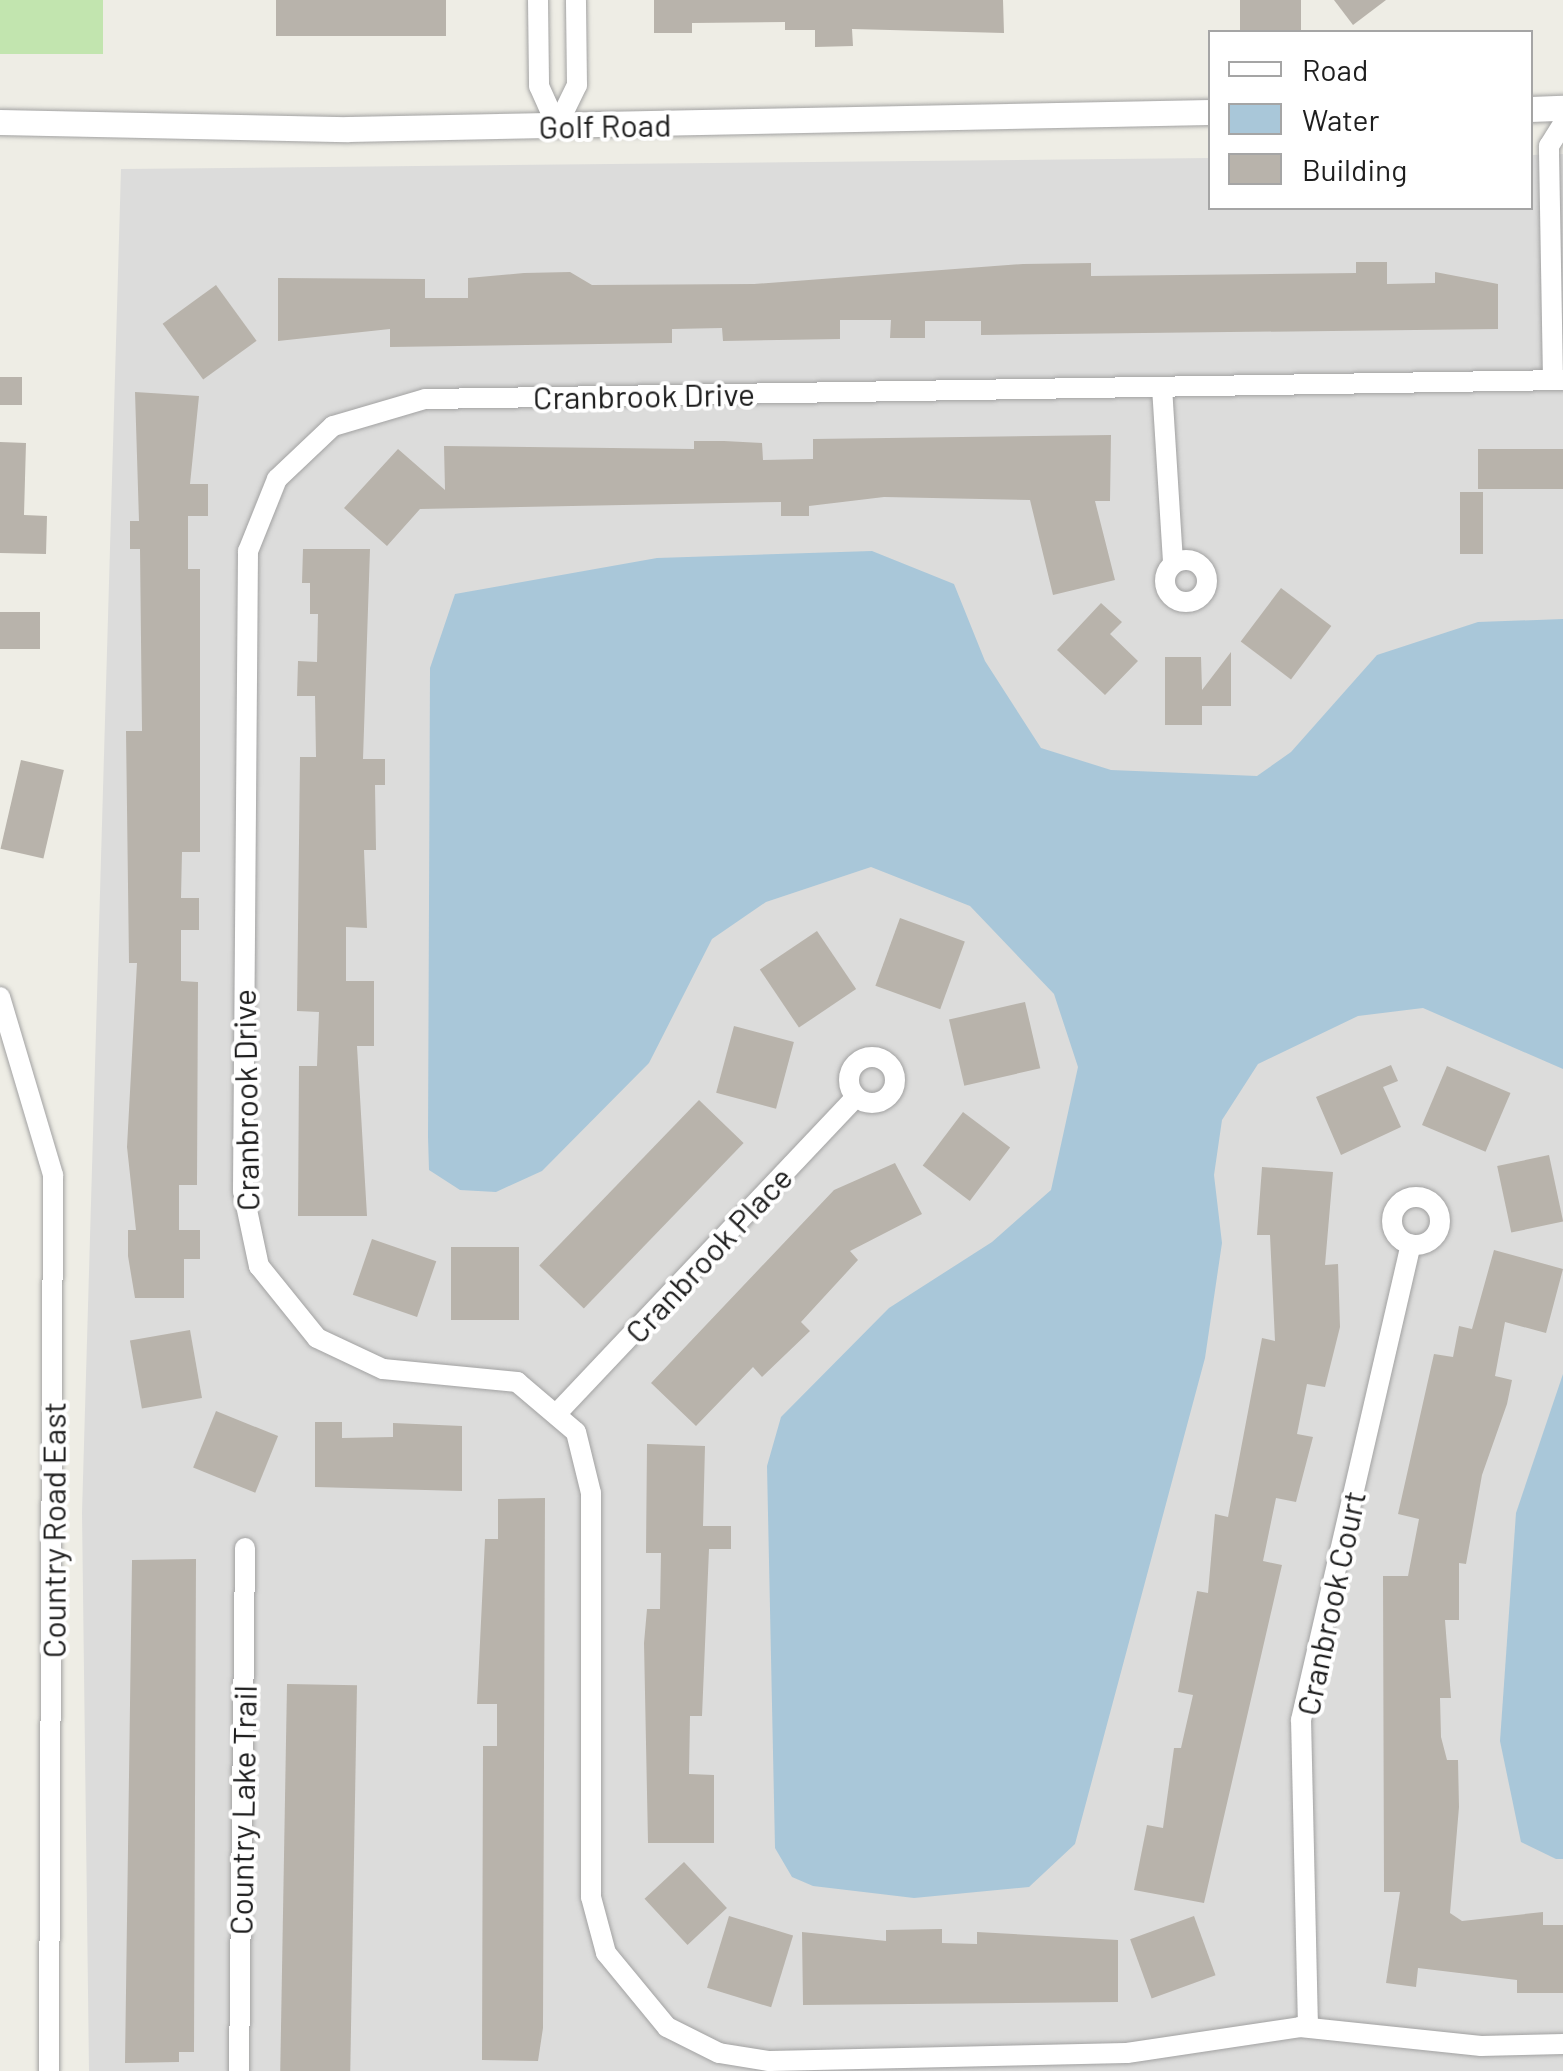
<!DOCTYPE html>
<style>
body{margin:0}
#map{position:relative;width:1563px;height:2071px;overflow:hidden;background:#eeede5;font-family:Barlow,sans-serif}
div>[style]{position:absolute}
.residential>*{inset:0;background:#dcdcdb}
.grass>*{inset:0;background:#c2e5af;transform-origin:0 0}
.water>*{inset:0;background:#a9c7d9}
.building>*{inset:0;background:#b8b3ab;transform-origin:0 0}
.roads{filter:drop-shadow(0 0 2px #a2a2a2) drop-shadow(0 0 2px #a2a2a2)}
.minor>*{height:20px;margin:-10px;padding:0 10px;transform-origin:10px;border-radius:10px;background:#fff}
.minor>.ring{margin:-10px;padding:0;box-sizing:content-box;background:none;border:20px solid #fff;border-radius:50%}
.tertiary>*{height:25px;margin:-12.5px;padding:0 12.5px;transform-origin:12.5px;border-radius:12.5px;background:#fff}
span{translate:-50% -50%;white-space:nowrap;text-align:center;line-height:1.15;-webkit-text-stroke:8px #fff;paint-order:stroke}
.street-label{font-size:32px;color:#1e1e1e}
.legend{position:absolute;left:1208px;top:30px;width:325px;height:180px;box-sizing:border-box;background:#fff;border:2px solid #a5a5a5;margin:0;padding:12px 18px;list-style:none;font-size:30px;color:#1e1e1e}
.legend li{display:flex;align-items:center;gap:20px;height:50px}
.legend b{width:50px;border:2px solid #a5a5a5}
</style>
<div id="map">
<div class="residential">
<div style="clip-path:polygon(1563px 154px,1563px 2071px,89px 2071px,82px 1513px,121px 169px,1210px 158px,1210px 208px,1530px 208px,1531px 155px)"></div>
</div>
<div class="grass">
<div style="left:0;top:0;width:103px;height:54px"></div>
</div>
<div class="water">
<div style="clip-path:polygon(872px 551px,954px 584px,985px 661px,1041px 748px,1111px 770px,1257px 776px,1291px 752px,1377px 655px,1478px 622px,1563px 619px,1563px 1069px,1423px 1008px,1358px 1016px,1258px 1064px,1222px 1120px,1214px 1175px,1222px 1243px,1205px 1358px,1075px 1844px,1029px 1887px,914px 1898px,813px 1886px,792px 1877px,775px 1848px,767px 1466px,781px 1417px,889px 1308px,992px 1242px,1051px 1190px,1078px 1067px,1054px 994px,970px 906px,871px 867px,766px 902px,712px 939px,649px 1063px,542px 1171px,496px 1192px,460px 1190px,429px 1170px,428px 1137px,430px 668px,455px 594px,657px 558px)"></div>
<div style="clip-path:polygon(1563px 1374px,1563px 1859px,1556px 1859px,1521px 1842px,1500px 1741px,1516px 1513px)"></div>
</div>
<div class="building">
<div style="left:276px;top:0;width:170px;height:36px"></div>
<div style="clip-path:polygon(654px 0,1003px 0,1004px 33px,852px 29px,853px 46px,815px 47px,815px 30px,785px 30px,785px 22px,692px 23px,692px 33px,654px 33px)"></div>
<div style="left:1240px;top:0;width:61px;height:32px"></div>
<div style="clip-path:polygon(1334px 0,1386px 0,1353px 25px)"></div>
<div style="clip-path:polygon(1356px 262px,1387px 262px,1387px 284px,1435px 283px,1435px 272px,1498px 284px,1498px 329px,981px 335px,981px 321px,925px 321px,925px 338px,890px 338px,891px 320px,840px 320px,840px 339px,723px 341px,722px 328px,672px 329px,672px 343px,390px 347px,390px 329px,278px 341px,278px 278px,425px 279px,425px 298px,468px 298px,468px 278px,524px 273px,570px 272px,592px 285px,754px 284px,1023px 264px,1091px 263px,1091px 276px,1356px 273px)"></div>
<div style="left:216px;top:285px;width:69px;height:66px;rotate:54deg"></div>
<div style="left:22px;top:377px;width:28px;height:22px;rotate:90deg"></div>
<div style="clip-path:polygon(135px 392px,199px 396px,190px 484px,208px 484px,208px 516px,188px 516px,188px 569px,200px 569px,200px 852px,182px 852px,181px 898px,199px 898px,199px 930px,181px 930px,181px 981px,198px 982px,197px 1185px,179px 1185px,179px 1230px,200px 1230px,200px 1259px,184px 1259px,184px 1298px,135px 1298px,128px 1256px,128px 1230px,136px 1230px,127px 1147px,137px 963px,129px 963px,126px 731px,142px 731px,140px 549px,130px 549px,130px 521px,139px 521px)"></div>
<div style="clip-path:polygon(1111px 435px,1110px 501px,1095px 501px,1115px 580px,1053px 595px,1030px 500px,884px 497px,809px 506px,809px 516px,781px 516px,781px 502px,420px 509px,387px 546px,344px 508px,398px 449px,445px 490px,444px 446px,694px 449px,694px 441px,724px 441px,762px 443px,763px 460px,813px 459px,813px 439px)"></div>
<div style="clip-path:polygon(0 442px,26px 443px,24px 515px,47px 516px,46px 554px,0 553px)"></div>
<div style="left:1563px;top:449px;width:40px;height:85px;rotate:90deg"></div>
<div style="left:1483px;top:492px;width:62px;height:23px;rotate:90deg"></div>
<div style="clip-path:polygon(303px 549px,370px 549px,363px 759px,385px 759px,385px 785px,375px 785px,376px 850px,364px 850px,367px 928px,346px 927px,346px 981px,374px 981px,374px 1046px,357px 1046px,367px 1216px,298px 1216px,299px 1066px,317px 1066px,319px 1012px,297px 1011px,300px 757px,316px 757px,315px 696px,297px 696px,298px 661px,317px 662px,318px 614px,310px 614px,310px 583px,302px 583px)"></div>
<div style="left:1281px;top:588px;width:63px;height:67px;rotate:37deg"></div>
<div style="clip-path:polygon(1101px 603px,1122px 622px,1110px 634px,1138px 661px,1105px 695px,1057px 650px)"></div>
<div style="left:0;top:612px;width:40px;height:37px"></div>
<div style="clip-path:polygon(1231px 652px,1231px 706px,1202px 706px,1202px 725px,1165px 725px,1165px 657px,1201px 657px,1202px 690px)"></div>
<div style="left:21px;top:760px;width:44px;height:91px;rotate:13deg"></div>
<div style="left:900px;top:918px;width:69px;height:72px;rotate:20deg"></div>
<div style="left:817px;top:931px;width:70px;height:69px;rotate:56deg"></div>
<div style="left:1025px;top:1002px;width:68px;height:78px;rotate:77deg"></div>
<div style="left:734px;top:1026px;width:62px;height:69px;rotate:15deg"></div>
<div style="clip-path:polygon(1391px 1065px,1398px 1081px,1383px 1087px,1401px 1127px,1341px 1155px,1316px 1097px)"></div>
<div style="left:1447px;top:1066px;width:69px;height:64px;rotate:23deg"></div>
<div style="left:699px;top:1100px;width:62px;height:230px;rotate:44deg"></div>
<div style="left:963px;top:1112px;width:59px;height:67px;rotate:37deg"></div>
<div style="left:1549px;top:1155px;width:68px;height:53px;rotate:78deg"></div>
<div style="clip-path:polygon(895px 1163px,922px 1214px,850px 1251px,858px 1260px,801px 1322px,810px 1331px,762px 1377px,753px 1367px,696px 1426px,651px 1383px,834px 1190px)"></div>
<div style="clip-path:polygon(1262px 1167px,1333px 1172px,1325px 1265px,1338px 1264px,1340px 1327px,1325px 1387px,1307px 1384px,1297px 1434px,1313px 1437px,1296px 1502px,1276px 1498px,1263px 1561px,1282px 1565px,1204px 1903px,1134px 1890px,1147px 1825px,1163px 1828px,1174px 1748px,1181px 1748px,1193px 1695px,1178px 1692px,1197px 1591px,1208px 1593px,1215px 1514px,1228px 1517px,1262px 1338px,1275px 1341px,1270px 1235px,1257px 1235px)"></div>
<div style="left:372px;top:1239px;width:68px;height:59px;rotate:19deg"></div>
<div style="left:451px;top:1247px;width:68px;height:73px"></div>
<div style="clip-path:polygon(1494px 1250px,1563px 1269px,1546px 1333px,1505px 1322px,1495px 1376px,1512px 1380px,1507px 1404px,1482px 1475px,1466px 1564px,1459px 1563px,1459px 1620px,1445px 1620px,1451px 1698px,1440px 1698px,1441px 1737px,1447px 1760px,1458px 1760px,1459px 1807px,1450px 1913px,1462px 1921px,1543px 1912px,1543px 1925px,1563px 1925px,1563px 1993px,1517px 1993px,1517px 1980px,1418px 1968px,1416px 1987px,1386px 1983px,1400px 1892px,1384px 1892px,1383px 1576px,1408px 1576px,1419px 1519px,1398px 1514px,1434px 1354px,1453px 1357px,1459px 1326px,1472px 1329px)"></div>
<div style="left:190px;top:1330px;width:69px;height:61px;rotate:80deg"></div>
<div style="left:216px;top:1411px;width:67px;height:61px;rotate:22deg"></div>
<div style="clip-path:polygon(315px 1422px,342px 1422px,342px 1438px,393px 1437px,393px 1423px,462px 1426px,462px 1491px,315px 1487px)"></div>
<div style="clip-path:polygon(647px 1444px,705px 1446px,703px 1526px,731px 1526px,731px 1549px,709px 1549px,702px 1716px,690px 1716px,689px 1774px,714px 1775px,714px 1843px,648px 1843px,644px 1643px,647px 1609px,660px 1609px,661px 1553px,646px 1553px)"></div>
<div style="clip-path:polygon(545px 1498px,543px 2028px,538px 2061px,482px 2060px,483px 1746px,497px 1746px,497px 1704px,477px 1704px,485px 1539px,498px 1539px,498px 1499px)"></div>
<div style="clip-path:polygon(196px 1559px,194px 2052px,179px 2052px,179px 2062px,125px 2063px,132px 1560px)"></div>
<div style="left:287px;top:1684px;width:70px;height:387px;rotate:1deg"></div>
<div style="left:684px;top:1862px;width:63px;height:54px;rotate:47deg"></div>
<div style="left:729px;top:1916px;width:67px;height:75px;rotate:17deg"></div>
<div style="left:1194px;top:1916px;width:63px;height:68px;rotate:70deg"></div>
<div style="clip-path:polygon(942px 1929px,942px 1943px,977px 1944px,977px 1932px,1118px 1940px,1118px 2002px,803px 2005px,802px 1932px,886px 1941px,886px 1930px)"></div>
</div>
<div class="roads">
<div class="minor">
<div style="left:538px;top:0;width:86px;rotate:89.3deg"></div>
<div style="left:539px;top:86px;width:44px;rotate:65.8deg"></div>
<div style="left:557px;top:126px;width:46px;rotate:-64deg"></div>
<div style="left:577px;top:85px;width:85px;rotate:-90.7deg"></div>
<div style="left:1553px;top:380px;width:234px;rotate:-91deg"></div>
<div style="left:1549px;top:146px;width:26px;rotate:-58deg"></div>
<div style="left:1563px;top:380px;width:1138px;rotate:179.04deg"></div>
<div style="left:425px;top:399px;width:96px;rotate:163.6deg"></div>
<div style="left:333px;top:426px;width:77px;rotate:136.6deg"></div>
<div style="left:277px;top:479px;width:78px;rotate:111.9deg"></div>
<div style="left:248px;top:551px;width:640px;rotate:90.45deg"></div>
<div style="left:243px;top:1191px;width:77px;rotate:78deg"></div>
<div style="left:259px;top:1266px;width:92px;rotate:51.1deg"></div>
<div style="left:317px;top:1338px;width:73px;rotate:25.2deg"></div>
<div style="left:383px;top:1369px;width:135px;rotate:5.5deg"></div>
<div style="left:517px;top:1382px;width:77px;rotate:40.3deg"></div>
<div style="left:576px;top:1432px;width:63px;rotate:76.2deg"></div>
<div style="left:591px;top:1493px;width:404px;rotate:90deg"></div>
<div style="left:591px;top:1897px;width:58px;rotate:75deg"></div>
<div style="left:606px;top:1953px;width:96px;rotate:50.5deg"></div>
<div style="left:667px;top:2027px;width:58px;rotate:26.6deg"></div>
<div style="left:719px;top:2053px;width:51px;rotate:9.1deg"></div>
<div style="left:769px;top:2061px;width:358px;rotate:-1.3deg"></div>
<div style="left:1127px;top:2053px;width:175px;rotate:-8.5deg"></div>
<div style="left:1300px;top:2027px;width:182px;rotate:6deg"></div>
<div style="left:1481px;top:2046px;width:82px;rotate:-1.4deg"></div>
<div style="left:1162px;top:387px;width:177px;rotate:86.4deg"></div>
<div class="ring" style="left:1165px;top:560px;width:22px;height:22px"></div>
<div style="left:0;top:997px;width:186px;rotate:73.4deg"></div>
<div style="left:53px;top:1175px;width:896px;rotate:90.26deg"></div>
<div class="ring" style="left:849px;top:1057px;width:26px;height:26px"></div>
<div class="ring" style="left:1392px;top:1197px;width:28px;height:28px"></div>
<div style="left:559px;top:1411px;width:432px;rotate:-46.6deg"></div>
<div style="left:1308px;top:2027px;width:307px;rotate:-91.3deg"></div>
<div style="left:1301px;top:1720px;width:488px;rotate:-77deg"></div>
<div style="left:239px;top:2071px;width:523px;rotate:-89.34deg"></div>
</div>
<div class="tertiary">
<div style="left:1530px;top:109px;width:33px;rotate:-2deg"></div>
<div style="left:0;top:122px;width:348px;rotate:1.2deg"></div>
<div style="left:348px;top:129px;width:862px;rotate:-1.13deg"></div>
</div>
</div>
<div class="street-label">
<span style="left:605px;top:125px;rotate:-1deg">Golf Road</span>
<span style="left:644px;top:395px;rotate:-1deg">Cranbrook Drive</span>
<span style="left:245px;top:1100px;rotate:-91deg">Cranbrook Drive</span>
<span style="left:708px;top:1254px;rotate:-47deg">Cranbrook Place</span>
<span style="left:53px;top:1530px;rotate:-90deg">Country Road East</span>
<span style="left:1330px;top:1603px;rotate:-78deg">Cranbrook Court</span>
<span style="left:242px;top:1810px;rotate:-89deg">Country Lake Trail</span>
</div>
<ul class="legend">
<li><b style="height:12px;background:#fff"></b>Road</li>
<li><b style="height:28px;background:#a9c7d9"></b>Water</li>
<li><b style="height:28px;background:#b8b3ab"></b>Building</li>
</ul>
</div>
